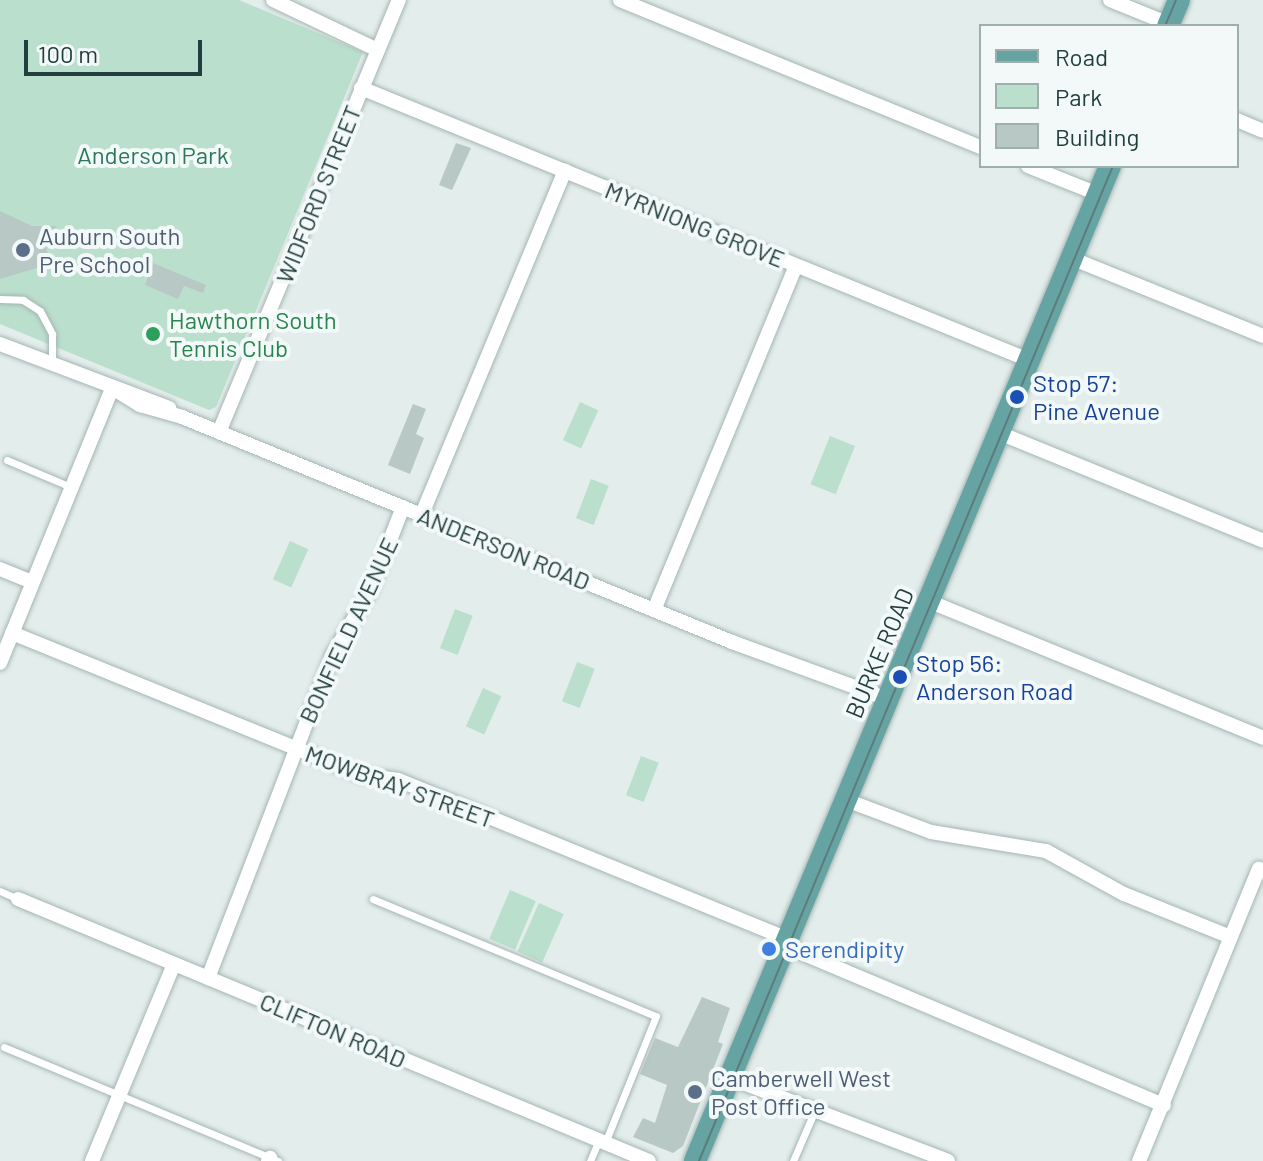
<!DOCTYPE html>
<style>
body{margin:0}
#map{position:relative;width:1263px;height:1161px;overflow:hidden;background:#e3edeb;font-family:Barlow,sans-serif}
div>[style]{position:absolute}
.green>*{inset:0;background:#bbdfcd;transform-origin:0 0}
.building>*{inset:0;background:#b8c8c5}
.roads{filter:drop-shadow(0 0 2px #a5b5b4) drop-shadow(0 0 2px #a5b5b4)}
.service>*{height:7px;margin:-3.5px;padding:0 3.5px;transform-origin:3.5px;border-radius:3.5px;background:#fff}
.minor>*{height:14px;margin:-7px;padding:0 7px;transform-origin:7px;border-radius:7px;background:#fff}
.primary>*{height:22px;margin:-11px;padding:0 11px;transform-origin:11px;border-radius:11px;background:#66a4a3}
.tram>*{height:2px;margin:-1px;padding:0 1px;transform-origin:1px;border-radius:1px;background:#5c7b7a}
.dots>*{width:22px;height:22px;translate:-50% -50%;box-sizing:border-box;border:4px solid #f3f9f8;border-radius:50%}
span{translate:-50% -50%;white-space:nowrap;text-align:center;line-height:1.15;-webkit-text-stroke:8px #f3f9f8;paint-order:stroke}
.park-label{font-size:24px;color:#2a785a}
.street-label{font-size:24px;color:#223f3e}
.service-label{font-size:24px;color:#4e5e75}
.left{translate:0 -50%;text-align:left}
.leisure-label{font-size:24px;color:#27864d}
.transit-label{font-size:24px;color:#164399}
.shop-label{font-size:24px;color:#366cbe}
.legend{position:absolute;left:979px;top:24px;width:260px;height:144px;box-sizing:border-box;background:#f3f9f8;border:2px solid #9fafae;margin:0;padding:10px 14px;list-style:none;font-size:24px;color:#223f3e}
.legend li{display:flex;align-items:center;gap:16px;height:40px}
.legend b{width:40px;border:2px solid #9fafae}
.scale{position:absolute;left:24px;top:40px;width:178px;height:36px;box-sizing:border-box;border:4px solid #223f3e;border-top:0;padding-left:10px;font-size:24px;line-height:28px;white-space:nowrap;color:#223f3e;-webkit-text-stroke:6px #f3f9f8;paint-order:stroke}
</style>
<div id="map">
<div class="green">
<div style="clip-path:polygon(0 0,239px 0,363px 52px,216px 407px,209px 410px,0 324px)"></div>
<div style="left:580px;top:402px;width:20px;height:42px;rotate:24deg"></div>
<div style="left:830px;top:436px;width:27px;height:52px;rotate:22deg"></div>
<div style="left:591px;top:479px;width:19px;height:42px;rotate:21deg"></div>
<div style="left:290px;top:541px;width:20px;height:42px;rotate:24deg"></div>
<div style="left:455px;top:609px;width:19px;height:42px;rotate:21deg"></div>
<div style="left:577px;top:662px;width:19px;height:42px;rotate:21deg"></div>
<div style="left:483px;top:688px;width:20px;height:42px;rotate:24deg"></div>
<div style="left:641px;top:756px;width:19px;height:42px;rotate:21deg"></div>
<div style="left:510px;top:890px;width:28px;height:53px;rotate:23deg"></div>
<div style="left:539px;top:903px;width:27px;height:53px;rotate:24deg"></div>
</div>
<div class="building">
<div style="clip-path:polygon(456px 143px,471px 148px,452px 190px,439px 185px)"></div>
<div style="clip-path:polygon(0 211px,32px 226px,57px 226px,44px 236px,50px 264px,0 279px)"></div>
<div style="clip-path:polygon(153px 263px,206px 285px,203px 293px,184px 286px,178px 299px,145px 285px)"></div>
<div style="clip-path:polygon(413px 404px,426px 409px,416px 434px,424px 438px,410px 474px,388px 465px)"></div>
<div style="clip-path:polygon(702px 997px,730px 1008px,718px 1042px,723px 1044px,683px 1146px,673px 1153px,633px 1137px,643px 1118px,655px 1123px,667px 1085px,640px 1074px,655px 1038px,678px 1047px)"></div>
</div>
<div class="roads">
<div class="service">
<div style="left:0;top:299px;width:23px;rotate:2deg"></div>
<div style="left:23px;top:300px;width:20px;rotate:33deg"></div>
<div style="left:40px;top:311px;width:26px;rotate:62deg"></div>
<div style="left:52px;top:334px;width:28px;rotate:90deg"></div>
<div style="left:7px;top:460px;width:69px;rotate:22.9deg"></div>
<div style="left:0;top:891px;width:20px;rotate:24deg"></div>
<div style="left:373px;top:899px;width:306px;rotate:22.5deg"></div>
<div style="left:656px;top:1016px;width:137px;rotate:111.9deg"></div>
<div style="left:4px;top:1047px;width:297px;rotate:22.6deg"></div>
<div style="left:590px;top:1161px;width:23px;rotate:-67deg"></div>
<div style="left:793px;top:1161px;width:56px;rotate:-66.7deg"></div>
</div>
<div class="minor">
<div style="left:273px;top:0;width:116px;rotate:25.5deg"></div>
<div style="left:620px;top:0;width:390px;rotate:22.2deg"></div>
<div style="left:1110px;top:0;width:64px;rotate:22.1deg"></div>
<div style="left:361px;top:88px;width:721px;rotate:22.16deg"></div>
<div style="left:1237px;top:120px;width:28px;rotate:23deg"></div>
<div style="left:1028px;top:166px;width:75px;rotate:21.8deg"></div>
<div style="left:1071px;top:258px;width:207px;rotate:22.1deg"></div>
<div style="left:0;top:344px;width:181px;rotate:20.7deg"></div>
<div style="left:114px;top:389px;width:31px;rotate:32deg"></div>
<div style="left:140px;top:405px;width:44px;rotate:15.9deg"></div>
<div style="left:182px;top:417px;width:594px;rotate:22.25deg"></div>
<div style="left:732px;top:642px;width:166px;rotate:20.1deg"></div>
<div style="left:219px;top:432px;width:468px;rotate:-67.4deg"></div>
<div style="left:999px;top:433px;width:285px;rotate:22.2deg"></div>
<div style="left:422px;top:514px;width:372px;rotate:-67.4deg"></div>
<div style="left:0;top:569px;width:35px;rotate:22deg"></div>
<div style="left:928px;top:601px;width:362px;rotate:22.2deg"></div>
<div style="left:654px;top:610px;width:372px;rotate:-67.6deg"></div>
<div style="left:12px;top:633px;width:378px;rotate:22.1deg"></div>
<div style="left:362px;top:775px;width:36px;rotate:8deg"></div>
<div style="left:398px;top:780px;width:420px;rotate:22.2deg"></div>
<div style="left:0;top:663px;width:297px;rotate:-67.8deg"></div>
<div style="left:846px;top:800px;width:91px;rotate:20.6deg"></div>
<div style="left:931px;top:832px;width:117px;rotate:9.4deg"></div>
<div style="left:1046px;top:851px;width:89px;rotate:28.9deg"></div>
<div style="left:1124px;top:894px;width:115px;rotate:21.9deg"></div>
<div style="left:18px;top:899px;width:683px;rotate:22.55deg"></div>
<div style="left:785px;top:946px;width:411px;rotate:22.8deg"></div>
<div style="left:208px;top:978px;width:345px;rotate:-68.9deg"></div>
<div style="left:332px;top:656px;width:78px;rotate:-59.8deg"></div>
<div style="left:371px;top:589px;width:88px;rotate:-68.7deg"></div>
<div style="left:730px;top:1078px;width:233px;rotate:20.8deg"></div>
<div style="left:92px;top:1161px;width:213px;rotate:-67.4deg"></div>
<div style="left:268px;top:1161px;width:4px;rotate:-56deg"></div>
<div style="left:1139px;top:1161px;width:316px;rotate:-67.7deg"></div>
</div>
<div class="primary">
<div style="left:1168px;top:26px;width:28px;rotate:-67deg"></div>
<div style="left:695px;top:1161px;width:1078px;rotate:-67.36deg"></div>
</div>
</div>
<div class="tram">
<div style="left:1165px;top:26px;width:28px;rotate:-67deg"></div>
<div style="left:699px;top:1161px;width:1078px;rotate:-67.41deg"></div>
</div>
<div class="dots">
<div style="left:23px;top:250px;background:#5c6f8a"></div>
<div style="left:153px;top:334px;background:#2e9e5b"></div>
<div style="left:1017px;top:397px;background:#1a4fb4"></div>
<div style="left:900px;top:677px;background:#1a4fb4"></div>
<div style="left:769px;top:949px;background:#3f7fe0"></div>
<div style="left:695px;top:1092px;background:#5c6f8a"></div>
</div>
<div class="park-label">
<span style="left:153px;top:155px">Anderson Park</span>
</div>
<div class="street-label">
<span style="left:318px;top:194px;rotate:-68deg">WIDFORD STREET</span>
<span style="left:695px;top:224px;rotate:22deg">MYRNIONG GROVE</span>
<span style="left:504px;top:548px;rotate:22deg">ANDERSON ROAD</span>
<span style="left:348px;top:630px;rotate:-65deg">BONFIELD AVENUE</span>
<span style="left:879px;top:653px;rotate:-67deg">BURKE ROAD</span>
<span style="left:400px;top:786px;rotate:20deg">MOWBRAY STREET</span>
<span style="left:333px;top:1030px;rotate:23deg">CLIFTON ROAD</span>
</div>
<div class="service-label">
<span class="left" style="left:39px;top:250px">Auburn South<br>Pre School</span>
<span class="left" style="left:711px;top:1092px">Camberwell West<br>Post Office</span>
</div>
<div class="leisure-label">
<span class="left" style="left:169px;top:334px">Hawthorn South<br>Tennis Club</span>
</div>
<div class="transit-label">
<span class="left" style="left:1033px;top:397px">Stop 57:<br>Pine Avenue</span>
<span class="left" style="left:916px;top:677px">Stop 56:<br>Anderson Road</span>
</div>
<div class="shop-label">
<span class="left" style="left:785px;top:949px">Serendipity</span>
</div>
<ul class="legend">
<li><b style="height:10px;background:#66a4a3"></b>Road</li>
<li><b style="height:22px;background:#bbdfcd"></b>Park</li>
<li><b style="height:22px;background:#b8c8c5"></b>Building</li>
</ul>
<div class="scale">100 m</div>
</div>
